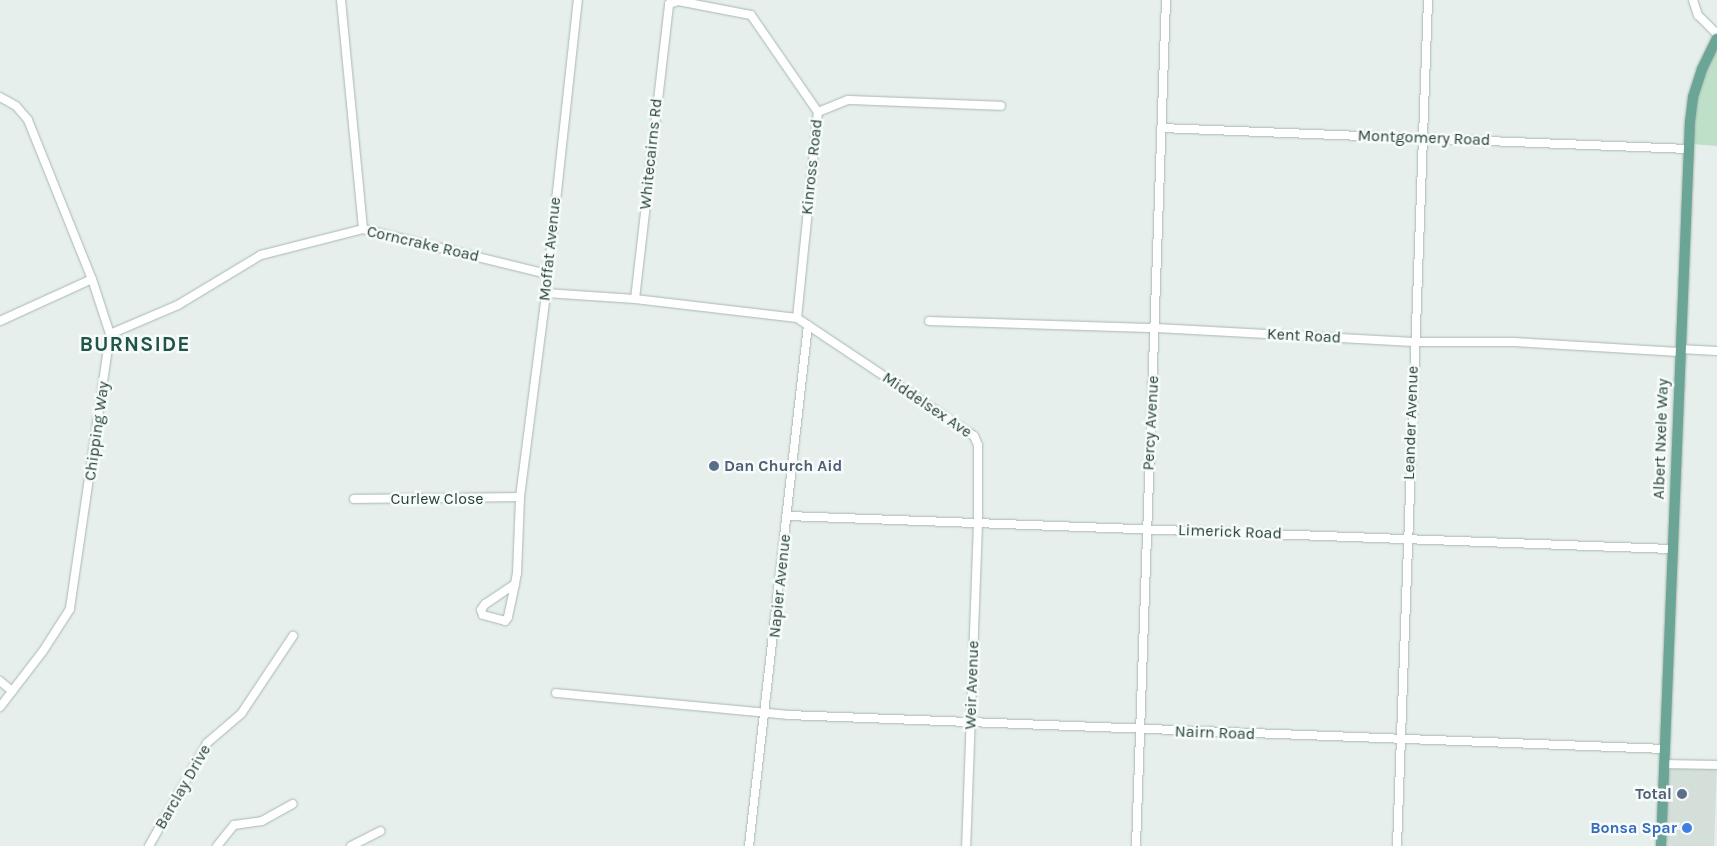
<!DOCTYPE html>
<style>
body{margin:0}
#map{position:relative;width:1717px;height:846px;overflow:hidden;background:#e6efeb;font-family:Karla,sans-serif}
div>[style]{position:absolute}
.built>*{inset:0;background:#d4dfda;transform-origin:0 0}
.green>*{inset:0;background:#bfe0c8}
.roads{filter:drop-shadow(0 0 1px #a8b8b2) drop-shadow(0 0 1px #a8b8b2)}
.minor>*{height:8px;margin:-4px;padding:0 4px;transform-origin:4px;border-radius:4px;background:#fff}
.major>*{height:10px;margin:-5px;padding:0 5px;transform-origin:5px;border-radius:5px;background:#6aa596}
.dots>*{width:14px;height:14px;translate:-50% -50%;box-sizing:border-box;border:2px solid #f7fbf9;border-radius:50%}
span{translate:-50% -50%;white-space:nowrap;text-align:center;line-height:1.15;-webkit-text-stroke:5px #f7fbf9;paint-order:stroke}
.street-label{font-size:16px;color:#24423a}
.service-label{font-size:16px;color:#4e5e75;font-weight:700}
.left{translate:0 -50%;text-align:left}
.right{translate:-100% -50%;text-align:right}
.shop-label{font-size:16px;color:#366cbe;font-weight:700}
.district-label{font-size:21px;color:#1f5548;font-weight:700;letter-spacing:1px}
</style>
<div id="map">
<div class="built">
<div style="left:1662px;top:762px;width:55px;height:84px;rotate:2deg"></div>
</div>
<div class="green">
<div style="clip-path:polygon(1717px 44px,1717px 146px,1690px 144px,1695px 97px)"></div>
</div>
<div class="roads">
<div class="minor">
<div style="left:341px;top:0;width:230px;rotate:84.5deg"></div>
<div style="left:1693px;top:0;width:16px;rotate:72deg"></div>
<div style="left:1698px;top:15px;width:27px;rotate:45deg"></div>
<div style="left:0;top:97px;width:18px;rotate:29deg"></div>
<div style="left:16px;top:106px;width:18px;rotate:49deg"></div>
<div style="left:28px;top:120px;width:171px;rotate:68.1deg"></div>
<div style="left:92px;top:279px;width:58px;rotate:71.9deg"></div>
<div style="left:110px;top:334px;width:278px;rotate:98.3deg"></div>
<div style="left:70px;top:609px;width:50px;rotate:122.7deg"></div>
<div style="left:43px;top:651px;width:71px;rotate:127.5deg"></div>
<div style="left:1161px;top:128px;width:527px;rotate:2.28deg"></div>
<div style="left:546px;top:293px;width:89px;rotate:3.9deg"></div>
<div style="left:635px;top:299px;width:163px;rotate:6.7deg"></div>
<div style="left:797px;top:318px;width:213px;rotate:33.7deg"></div>
<div style="left:974px;top:436px;width:10px;rotate:66deg"></div>
<div style="left:978px;top:445px;width:78px;rotate:90deg"></div>
<div style="left:978px;top:523px;width:323px;rotate:92.1deg"></div>
<div style="left:635px;top:299px;width:297px;rotate:-83.4deg"></div>
<div style="left:669px;top:4px;width:9px;rotate:-18deg"></div>
<div style="left:678px;top:1px;width:74px;rotate:10.9deg"></div>
<div style="left:751px;top:15px;width:118px;rotate:55.4deg"></div>
<div style="left:797px;top:318px;width:207px;rotate:-84.2deg"></div>
<div style="left:818px;top:112px;width:32px;rotate:-22deg"></div>
<div style="left:848px;top:100px;width:153px;rotate:2.2deg"></div>
<div style="left:0;top:321px;width:101px;rotate:-24.5deg"></div>
<div style="left:929px;top:321px;width:227px;rotate:1.8deg"></div>
<div style="left:1156px;top:328px;width:258px;rotate:3.1deg"></div>
<div style="left:1414px;top:342px;width:100px"></div>
<div style="left:1514px;top:342px;width:165px;rotate:3.5deg"></div>
<div style="left:110px;top:334px;width:74px;rotate:-23.1deg"></div>
<div style="left:178px;top:305px;width:97px;rotate:-31.1deg"></div>
<div style="left:261px;top:255px;width:105px;rotate:-14.3deg"></div>
<div style="left:363px;top:229px;width:189px;rotate:13.7deg"></div>
<div style="left:1680px;top:349px;width:37px;rotate:3deg"></div>
<div style="left:354px;top:499px;width:166px;rotate:-0.7deg"></div>
<div style="left:788px;top:516px;width:884px;rotate:2.14deg"></div>
<div style="left:515px;top:584px;width:36px;rotate:146deg"></div>
<div style="left:485px;top:604px;width:7px;rotate:124deg"></div>
<div style="left:481px;top:610px;width:5px;rotate:68deg"></div>
<div style="left:483px;top:615px;width:23px;rotate:15deg"></div>
<div style="left:505px;top:621px;width:5px;rotate:-53deg"></div>
<div style="left:508px;top:617px;width:34px;rotate:-78deg"></div>
<div style="left:515px;top:584px;width:11px;rotate:-80deg"></div>
<div style="left:517px;top:573px;width:76px;rotate:-87.7deg"></div>
<div style="left:520px;top:497px;width:206px;rotate:-82.7deg"></div>
<div style="left:546px;top:293px;width:295px;rotate:-83.8deg"></div>
<div style="left:0;top:681px;width:16px;rotate:40deg"></div>
<div style="left:556px;top:693px;width:233px;rotate:5.4deg"></div>
<div style="left:788px;top:715px;width:878px;rotate:2.22deg"></div>
<div style="left:1664px;top:764px;width:53px;rotate:1.1deg"></div>
<div style="left:149px;top:846px;width:118px;rotate:-60.6deg"></div>
<div style="left:207px;top:743px;width:45px;rotate:-40.5deg"></div>
<div style="left:241px;top:714px;width:94px;rotate:-56.3deg"></div>
<div style="left:217px;top:846px;width:27px;rotate:-51deg"></div>
<div style="left:234px;top:825px;width:28px;rotate:-8deg"></div>
<div style="left:262px;top:821px;width:35px;rotate:-29deg"></div>
<div style="left:351px;top:846px;width:33px;rotate:-27deg"></div>
<div style="left:749px;top:846px;width:524px;rotate:-83.54deg"></div>
<div style="left:1136px;top:846px;width:847px;rotate:-87.97deg"></div>
<div style="left:1397px;top:846px;width:847px;rotate:-87.9deg"></div>
</div>
<div class="major">
<div style="left:1661px;top:846px;width:725px;rotate:-87.71deg"></div>
<div style="left:1690px;top:122px;width:25px;rotate:-83deg"></div>
<div style="left:1693px;top:97px;width:29px;rotate:-72deg"></div>
<div style="left:1702px;top:69px;width:34px;rotate:-64deg"></div>
</div>
</div>
<div class="dots">
<div style="left:714px;top:466px;background:#5c6f8a"></div>
<div style="left:1682px;top:794px;background:#5c6f8a"></div>
<div style="left:1687px;top:828px;background:#3f7fe0"></div>
</div>
<div class="street-label">
<span style="left:1424px;top:138px;rotate:2deg">Montgomery Road</span>
<span style="left:651px;top:154px;rotate:-84deg">Whitecairns Rd</span>
<span style="left:812px;top:167px;rotate:-84deg">Kinross Road</span>
<span style="left:423px;top:244px;rotate:13deg">Corncrake Road</span>
<span style="left:550px;top:249px;rotate:-84deg">Moffat Avenue</span>
<span style="left:1304px;top:336px;rotate:3deg">Kent Road</span>
<span style="left:927px;top:405px;rotate:34deg">Middelsex Ave</span>
<span style="left:1151px;top:423px;rotate:-87deg">Percy Avenue</span>
<span style="left:1411px;top:423px;rotate:-88deg">Leander Avenue</span>
<span style="left:97px;top:431px;rotate:-82deg">Chipping Way</span>
<span style="left:1661px;top:439px;rotate:-88deg">Albert Nxele Way</span>
<span style="left:437px;top:499px">Curlew Close</span>
<span style="left:1230px;top:532px;rotate:2deg">Limerick Road</span>
<span style="left:780px;top:586px;rotate:-84deg">Napier Avenue</span>
<span style="left:972px;top:685px;rotate:-88deg">Weir Avenue</span>
<span style="left:1215px;top:733px;rotate:2deg">Nairn Road</span>
<span style="left:183px;top:787px;rotate:-60deg">Barclay Drive</span>
</div>
<div class="service-label">
<span class="left" style="left:724px;top:466px">Dan Church Aid</span>
<span class="right" style="left:1672px;top:794px">Total</span>
</div>
<div class="shop-label">
<span class="right" style="left:1677px;top:828px">Bonsa Spar</span>
</div>
<div class="district-label">
<span style="left:135px;top:344px">BURNSIDE</span>
</div>
</div>
